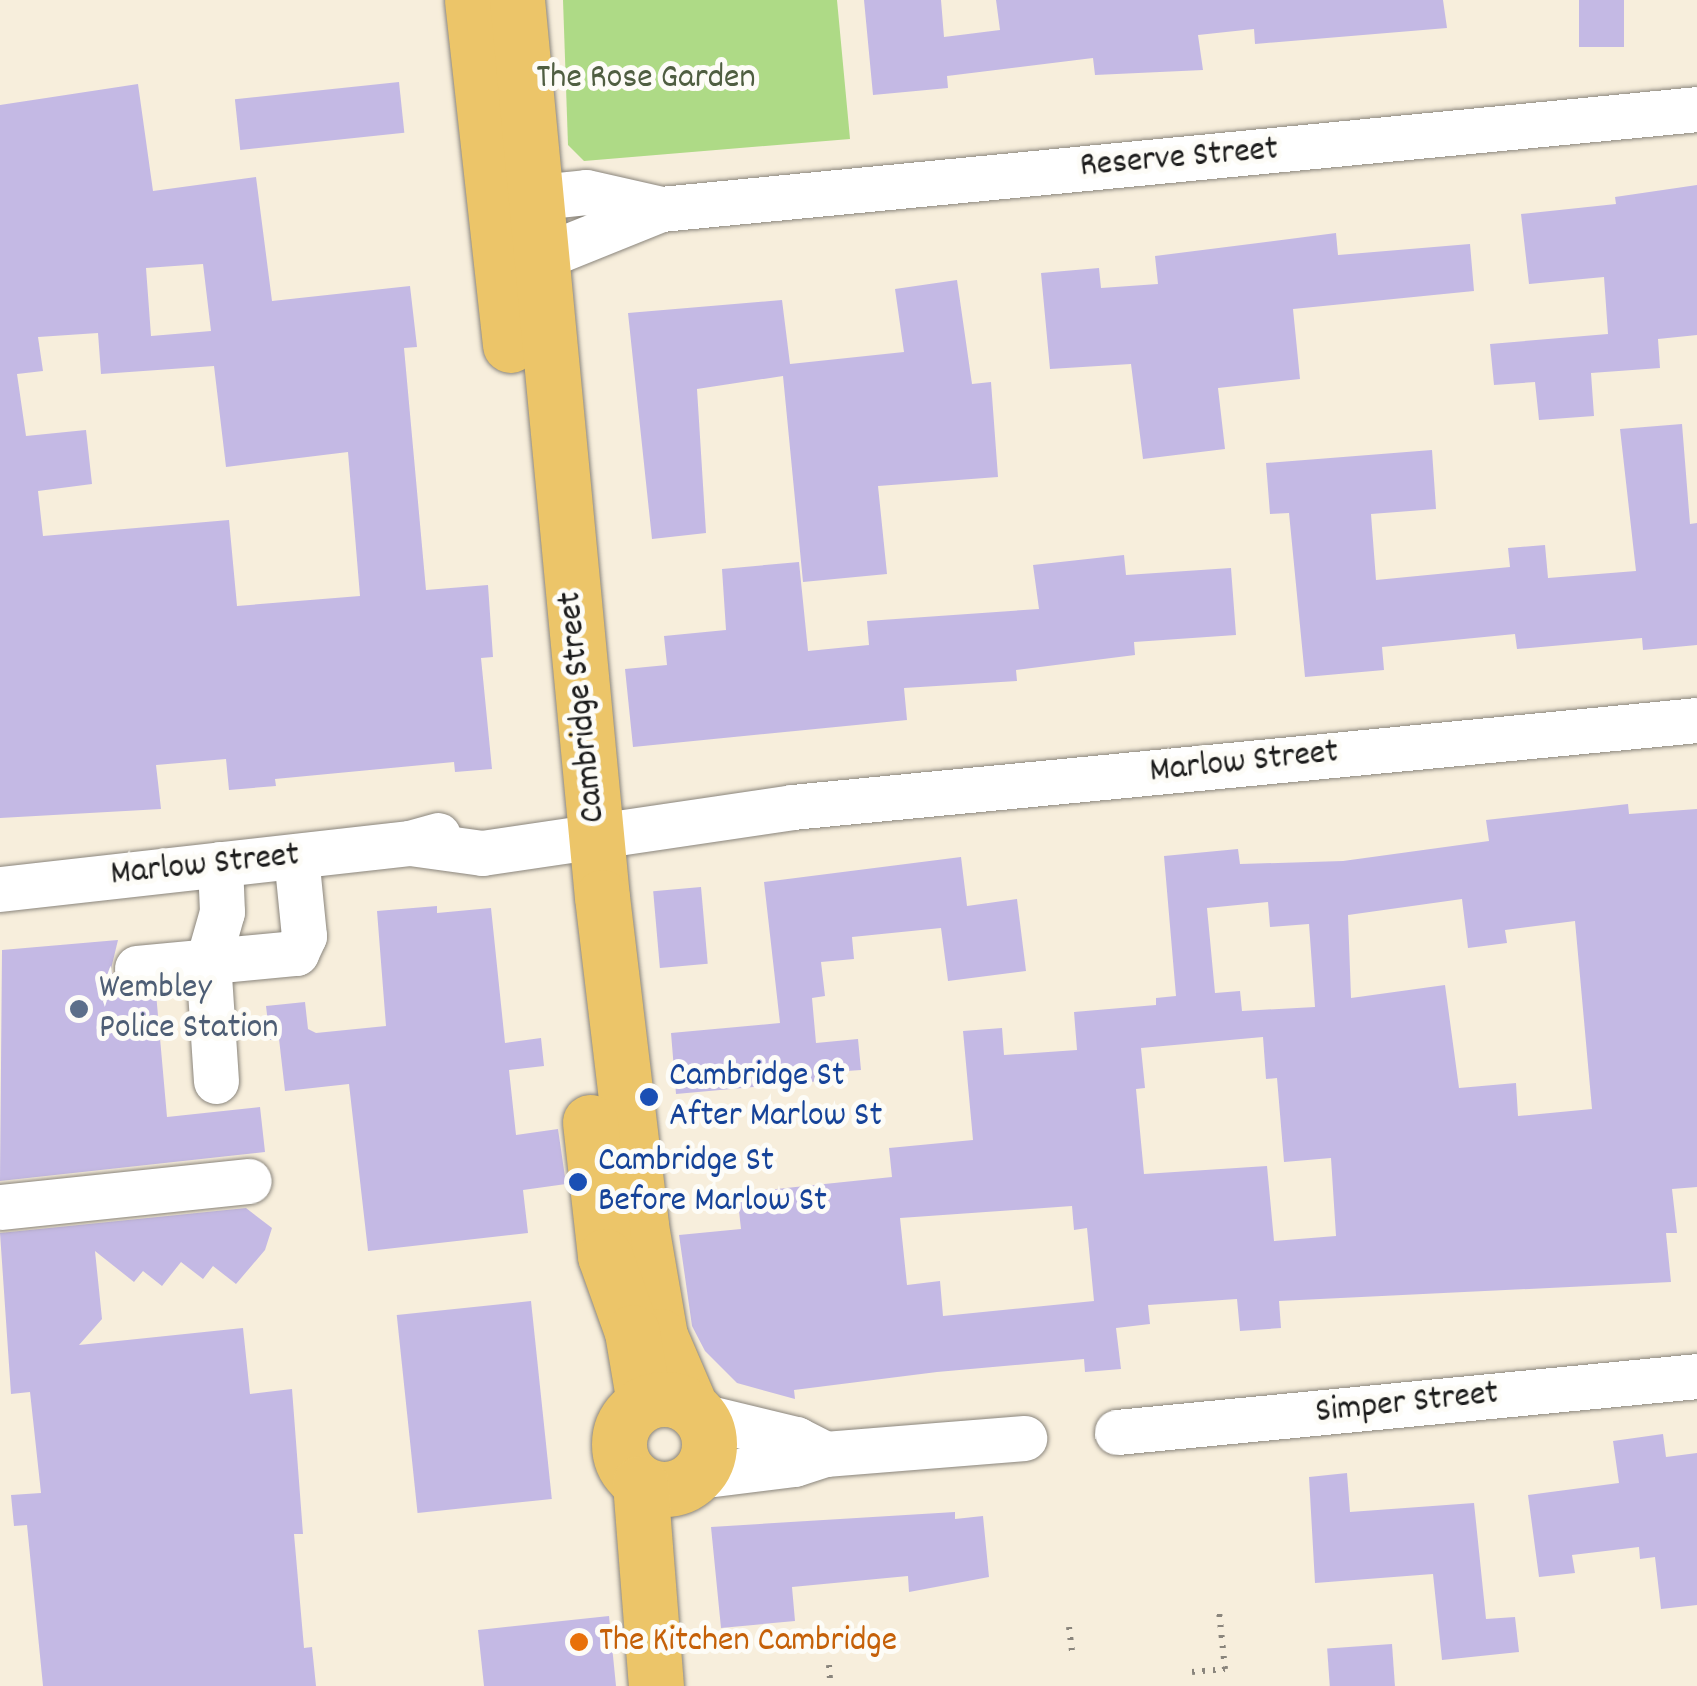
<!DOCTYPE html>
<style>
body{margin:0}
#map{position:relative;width:1697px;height:1686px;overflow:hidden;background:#f7eedc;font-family:Dekko,sans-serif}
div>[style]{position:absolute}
.green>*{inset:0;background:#aeda86}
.building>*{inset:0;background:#c4b9e4;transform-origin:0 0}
.path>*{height:6px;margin-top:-3px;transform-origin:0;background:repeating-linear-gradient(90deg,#8a857c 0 2.5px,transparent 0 10.5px)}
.roads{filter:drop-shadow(0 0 2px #8a857c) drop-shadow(0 0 2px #8a857c)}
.minor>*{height:45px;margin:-22.5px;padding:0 22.5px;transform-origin:22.5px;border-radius:22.5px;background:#fff}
.major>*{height:55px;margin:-27.5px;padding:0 27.5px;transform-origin:27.5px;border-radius:27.5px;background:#ecc569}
.major>.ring{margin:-27.5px;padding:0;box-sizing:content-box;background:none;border:55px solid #ecc569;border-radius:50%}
.dots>*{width:28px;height:28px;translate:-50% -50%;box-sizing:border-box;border:5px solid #fdfcf7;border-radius:50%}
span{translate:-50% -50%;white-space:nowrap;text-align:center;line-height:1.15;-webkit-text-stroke:10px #fdfcf7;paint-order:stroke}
.park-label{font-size:35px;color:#4f5e41}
.street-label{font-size:35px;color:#1c1c1c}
.service-label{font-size:35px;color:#4e5e75}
.left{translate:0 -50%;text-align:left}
.transit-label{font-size:35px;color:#164399}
.food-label{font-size:35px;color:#c56008}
</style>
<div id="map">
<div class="green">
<div style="clip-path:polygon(563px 0,837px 0,850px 139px,584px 161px,568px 145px)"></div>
</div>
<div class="building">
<div style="clip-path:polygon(864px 0,941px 0,944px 37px,1000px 30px,996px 0,1443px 0,1447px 28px,1255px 44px,1254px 29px,1198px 35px,1203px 70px,1095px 75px,1093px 58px,947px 76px,948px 88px,873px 95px)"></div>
<div style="left:1579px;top:0;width:45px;height:47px"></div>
<div style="left:399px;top:82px;width:51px;height:165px;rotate:84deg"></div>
<div style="clip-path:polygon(evenodd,138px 84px,153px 191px,256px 177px,272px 301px,410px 286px,417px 347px,404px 348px,426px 590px,488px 585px,493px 657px,481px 658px,492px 769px,455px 772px,454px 762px,275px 779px,276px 786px,229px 790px,226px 759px,156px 765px,161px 809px,0 818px,0 105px,138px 84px,203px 264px,211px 331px,151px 336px,146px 268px,203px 264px,138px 84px,98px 333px,101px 374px,214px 366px,226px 467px,348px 452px,360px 596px,237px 606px,229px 520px,43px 536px,38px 491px,92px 484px,86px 430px,26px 436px,17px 374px,43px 371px,38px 337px,98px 333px)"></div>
<div style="clip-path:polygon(1697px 185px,1697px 335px,1658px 339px,1660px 368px,1591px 373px,1594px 416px,1539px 420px,1535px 382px,1494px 385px,1490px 344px,1608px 334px,1604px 277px,1529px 284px,1521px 214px,1616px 204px,1615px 197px)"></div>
<div style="clip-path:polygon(1336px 233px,1338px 255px,1470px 244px,1474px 291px,1293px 309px,1300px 379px,1218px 388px,1225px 449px,1143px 459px,1131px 364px,1050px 369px,1041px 273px,1099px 268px,1101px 288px,1158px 284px,1155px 256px)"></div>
<div style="clip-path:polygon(957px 280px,972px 384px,991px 382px,998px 477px,878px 486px,887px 574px,803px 582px,783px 376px,697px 389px,706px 533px,652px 539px,628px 313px,782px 300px,790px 364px,904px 352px,895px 289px)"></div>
<div style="clip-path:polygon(1682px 424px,1690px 524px,1697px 523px,1697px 645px,1643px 650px,1642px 638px,1517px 649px,1515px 634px,1382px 647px,1384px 670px,1305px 677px,1289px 513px,1270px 514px,1266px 463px,1432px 450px,1436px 509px,1371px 514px,1376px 580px,1510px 567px,1508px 548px,1545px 545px,1548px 578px,1636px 571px,1620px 429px)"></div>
<div style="clip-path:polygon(1124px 555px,1126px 575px,1231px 568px,1236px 635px,1134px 642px,1135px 655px,1016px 670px,1017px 681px,904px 688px,907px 720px,633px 747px,625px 669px,667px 665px,664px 636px,726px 630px,722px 569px,799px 562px,808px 651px,869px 645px,867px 621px,1039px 609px,1033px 565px)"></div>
<div style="clip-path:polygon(evenodd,1628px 804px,1629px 814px,1697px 809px,1697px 1187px,1672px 1189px,1677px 1233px,1666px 1233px,1671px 1282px,1279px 1301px,1281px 1328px,1240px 1331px,1237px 1299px,1148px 1305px,1150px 1324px,1116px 1328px,1121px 1369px,1085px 1372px,1084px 1359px,937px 1372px,794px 1390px,795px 1399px,737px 1383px,705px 1351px,692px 1326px,679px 1235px,741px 1229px,737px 1193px,892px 1177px,889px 1148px,973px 1140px,963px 1031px,1002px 1028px,1004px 1055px,1077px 1050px,1074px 1012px,1156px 1005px,1156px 998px,1176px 996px,1164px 856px,1238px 849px,1240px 864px,1343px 861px,1489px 841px,1486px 820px,1628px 804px,1462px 899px,1468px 948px,1507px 943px,1505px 930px,1575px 921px,1592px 1109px,1518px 1116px,1516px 1083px,1459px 1088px,1445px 985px,1351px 998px,1348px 915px,1462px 899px,1628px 804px,1268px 902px,1270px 927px,1309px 924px,1315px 1007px,1242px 1011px,1240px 991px,1215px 993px,1207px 908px,1268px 902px,1628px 804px,1263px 1037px,1266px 1079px,1277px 1078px,1284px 1162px,1331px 1158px,1336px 1236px,1274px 1241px,1267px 1166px,1144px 1174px,1136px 1089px,1145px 1088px,1141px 1048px,1263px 1037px,1628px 804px,1072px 1206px,1074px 1230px,1087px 1228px,1094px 1301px,943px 1316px,940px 1281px,907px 1285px,900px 1218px,1072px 1206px)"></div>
<div style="clip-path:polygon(961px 857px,967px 906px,1017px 899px,1026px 971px,948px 981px,941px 928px,852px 937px,854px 959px,821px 962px,825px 996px,812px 998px,816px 1043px,858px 1039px,861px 1070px,832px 1072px,832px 1080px,676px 1094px,671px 1033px,780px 1023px,764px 882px)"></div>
<div style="left:701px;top:887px;width:77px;height:48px;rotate:85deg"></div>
<div style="clip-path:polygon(437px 906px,437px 913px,491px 908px,505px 1043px,541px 1038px,544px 1066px,509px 1070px,516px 1135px,558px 1129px,566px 1184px,523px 1190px,528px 1233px,368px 1251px,349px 1084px,285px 1091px,279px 1039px,270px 1040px,266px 1006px,305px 1002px,308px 1029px,316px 1033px,386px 1026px,377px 911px)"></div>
<div style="clip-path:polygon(118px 940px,111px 969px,116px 984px,127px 992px,156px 993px,167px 1117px,260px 1107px,265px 1152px,0 1181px,2px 950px)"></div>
<div style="clip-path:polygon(246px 1208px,272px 1228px,265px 1250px,236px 1284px,213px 1266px,203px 1279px,181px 1262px,162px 1286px,143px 1271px,134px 1282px,95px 1251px,102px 1319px,79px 1345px,243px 1328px,250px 1394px,292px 1389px,303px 1534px,294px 1534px,304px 1648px,312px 1647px,316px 1686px,43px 1686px,27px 1525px,14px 1526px,11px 1495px,41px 1493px,30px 1392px,11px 1394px,0 1233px)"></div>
<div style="left:531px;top:1301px;width:199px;height:135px;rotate:84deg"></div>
<div style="clip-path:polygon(1663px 1434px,1666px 1457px,1697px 1453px,1697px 1605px,1661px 1609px,1655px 1557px,1640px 1559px,1639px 1547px,1572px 1555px,1575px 1573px,1539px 1577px,1528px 1495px,1619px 1483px,1613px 1441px)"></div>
<div style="clip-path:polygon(1347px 1473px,1350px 1512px,1474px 1503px,1486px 1619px,1515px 1617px,1519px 1652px,1442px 1660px,1433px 1574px,1315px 1583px,1309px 1477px)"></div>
<div style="clip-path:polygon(955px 1512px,955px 1519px,983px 1516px,989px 1577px,909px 1592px,908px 1576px,792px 1587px,795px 1621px,721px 1628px,711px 1527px)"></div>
<div style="clip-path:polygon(609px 1616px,616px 1686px,484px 1686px,478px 1630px)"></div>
<div style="left:1392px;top:1644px;width:42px;height:65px;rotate:86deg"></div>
</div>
<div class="path">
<div style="left:1069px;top:1627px;width:25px;rotate:83deg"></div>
<div style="left:829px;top:1665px;width:14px;rotate:86deg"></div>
<div style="left:1192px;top:1672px;width:33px;rotate:-5deg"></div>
<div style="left:1225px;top:1669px;width:58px;rotate:-95.9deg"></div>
</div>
<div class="roads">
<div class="minor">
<div style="left:501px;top:201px;width:85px;rotate:-6deg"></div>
<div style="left:586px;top:192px;width:77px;rotate:12.8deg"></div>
<div style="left:539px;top:258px;width:131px;rotate:-21.9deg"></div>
<div style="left:661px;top:209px;width:1041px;rotate:-5.51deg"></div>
<div style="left:410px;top:843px;width:73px;rotate:7.9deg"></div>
<div style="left:482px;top:853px;width:313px;rotate:-8.4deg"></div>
<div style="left:792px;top:807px;width:909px;rotate:-5.49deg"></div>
<div style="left:0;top:889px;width:413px;rotate:-6.4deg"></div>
<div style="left:410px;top:843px;width:29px;rotate:-16deg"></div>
<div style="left:137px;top:968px;width:160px;rotate:-5.4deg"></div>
<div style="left:296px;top:953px;width:19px;rotate:-65deg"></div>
<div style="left:304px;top:936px;width:80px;rotate:-95.7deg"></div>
<div style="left:216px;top:1081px;width:120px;rotate:-93.8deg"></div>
<div style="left:208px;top:961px;width:51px;rotate:-74.1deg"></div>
<div style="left:222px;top:912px;width:48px;rotate:-92.4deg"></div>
<div style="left:0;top:1207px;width:250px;rotate:-6deg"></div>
<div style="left:701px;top:1416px;width:98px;rotate:13.6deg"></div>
<div style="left:796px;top:1439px;width:33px;rotate:27deg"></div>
<div style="left:1117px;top:1432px;width:583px;rotate:-5.51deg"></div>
<div style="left:698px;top:1476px;width:97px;rotate:-7.1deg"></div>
<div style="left:794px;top:1464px;width:33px;rotate:-18deg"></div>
<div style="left:825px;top:1454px;width:200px;rotate:-4.6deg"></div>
</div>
<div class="major">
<div style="left:472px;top:0;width:347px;rotate:83.7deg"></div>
<div style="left:517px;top:0;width:901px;rotate:84.59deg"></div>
<div style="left:602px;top:897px;width:331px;rotate:83.2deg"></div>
<div style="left:641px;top:1226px;width:112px;rotate:80.2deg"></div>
<div style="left:660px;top:1336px;width:76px;rotate:66.8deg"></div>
<div style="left:590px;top:1122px;width:135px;rotate:83.6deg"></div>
<div style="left:605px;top:1256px;width:81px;rotate:70.4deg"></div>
<div style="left:632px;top:1332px;width:72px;rotate:80.4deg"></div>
<div class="ring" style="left:619px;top:1399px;width:35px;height:35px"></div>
<div style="left:640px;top:1483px;width:204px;rotate:85.5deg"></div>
</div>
</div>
<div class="dots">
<div style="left:79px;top:1009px;background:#5c6f8a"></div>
<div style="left:649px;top:1097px;background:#1a4fb4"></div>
<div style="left:578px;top:1182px;background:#1a4fb4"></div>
<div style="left:579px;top:1642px;background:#e8710a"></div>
</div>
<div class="park-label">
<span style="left:646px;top:79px">The Rose Garden</span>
</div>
<div class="street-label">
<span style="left:1179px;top:159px;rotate:-5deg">Reserve Street</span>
<span style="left:583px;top:707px;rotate:-96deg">Cambridge Street</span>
<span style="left:1244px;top:763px;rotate:-6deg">Marlow Street</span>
<span style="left:205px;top:866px;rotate:-6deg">Marlow Street</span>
<span style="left:1407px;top:1404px;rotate:-6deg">Simper Street</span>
</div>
<div class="service-label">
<span class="left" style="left:99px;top:1009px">Wembley<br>Police Station</span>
</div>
<div class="transit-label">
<span class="left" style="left:669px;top:1097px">Cambridge St<br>After Marlow St</span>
<span class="left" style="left:598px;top:1182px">Cambridge St<br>Before Marlow St</span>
</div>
<div class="food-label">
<span class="left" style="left:599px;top:1642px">The Kitchen Cambridge</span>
</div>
</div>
